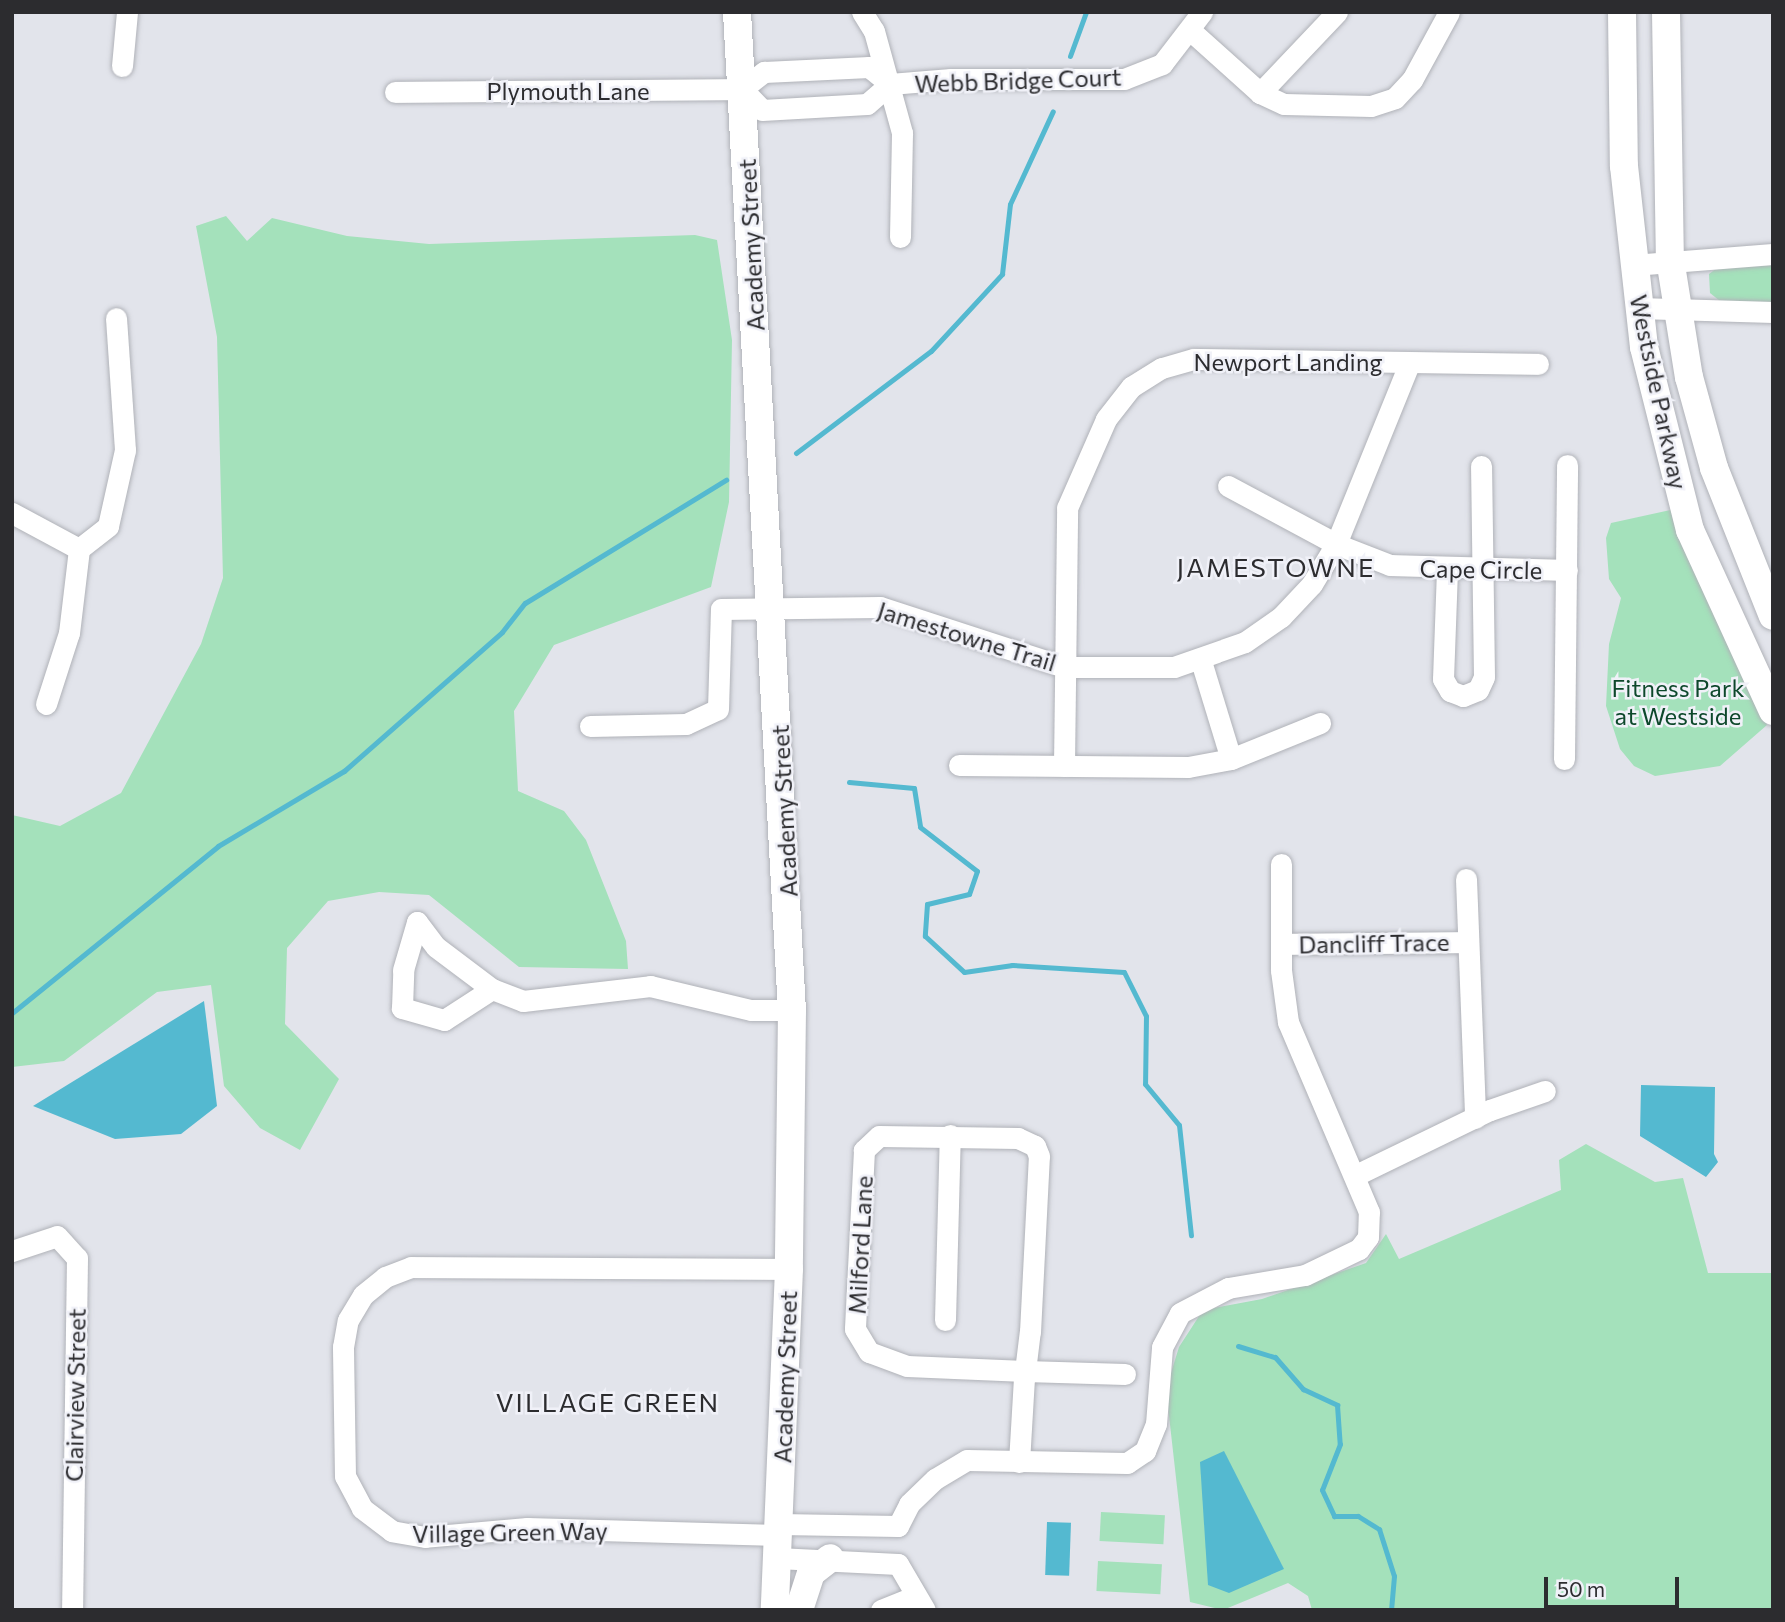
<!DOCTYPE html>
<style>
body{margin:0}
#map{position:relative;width:1785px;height:1622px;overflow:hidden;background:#e2e4eb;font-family:Commissioner,sans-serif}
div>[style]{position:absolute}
.green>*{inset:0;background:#a4e1bb;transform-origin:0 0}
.water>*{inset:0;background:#54b9d0;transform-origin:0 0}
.stream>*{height:5px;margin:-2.5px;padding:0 2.5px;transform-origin:2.5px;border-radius:2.5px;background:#54b9d0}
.roads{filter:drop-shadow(0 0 2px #b0b2b8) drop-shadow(0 0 2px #b0b2b8)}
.street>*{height:21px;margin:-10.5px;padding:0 10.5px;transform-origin:10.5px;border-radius:10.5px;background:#fff}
.secondary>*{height:28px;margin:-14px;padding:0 14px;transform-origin:14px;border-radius:14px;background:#fff}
span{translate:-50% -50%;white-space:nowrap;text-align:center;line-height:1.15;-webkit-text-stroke:5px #f0f1f8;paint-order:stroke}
.street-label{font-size:24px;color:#2c2c2f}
.park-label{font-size:24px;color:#0d482b}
.neighbourhood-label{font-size:26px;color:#2c2c2f;letter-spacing:2px}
.frame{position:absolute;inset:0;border:14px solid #2c2c2f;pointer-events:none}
.scale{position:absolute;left:1544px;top:1577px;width:135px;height:32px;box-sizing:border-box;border:4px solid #2c2c2f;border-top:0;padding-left:9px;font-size:21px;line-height:24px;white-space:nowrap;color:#2c2c2f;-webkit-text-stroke:5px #f0f1f8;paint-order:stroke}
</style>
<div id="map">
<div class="green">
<div style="clip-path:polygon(226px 216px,247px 241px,272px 218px,347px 236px,429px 244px,695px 235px,717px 240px,732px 340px,729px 502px,711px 587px,554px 645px,514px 711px,518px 791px,564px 811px,586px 840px,626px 941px,628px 969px,519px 967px,429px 895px,379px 892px,328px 901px,287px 948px,285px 1024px,339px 1079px,300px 1150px,260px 1128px,224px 1086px,211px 985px,157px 992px,64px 1061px,12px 1067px,12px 815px,60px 826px,121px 793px,201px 644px,223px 578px,217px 337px,196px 226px)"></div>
<div style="clip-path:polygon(1773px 265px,1773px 306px,1720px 301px,1710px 293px,1709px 274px,1717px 268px)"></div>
<div style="clip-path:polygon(1675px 509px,1767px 725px,1720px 766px,1655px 776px,1634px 766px,1620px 749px,1606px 706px,1609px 644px,1621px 598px,1609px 579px,1606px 538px,1611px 523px)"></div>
<div style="clip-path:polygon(1586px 1144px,1655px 1182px,1683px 1178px,1708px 1273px,1772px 1273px,1773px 1610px,1312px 1610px,1308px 1596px,1288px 1583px,1223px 1610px,1190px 1602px,1166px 1389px,1179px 1347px,1203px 1310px,1262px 1299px,1366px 1263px,1386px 1234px,1399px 1259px,1561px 1190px,1559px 1160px)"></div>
<div style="left:1101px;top:1512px;width:64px;height:29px;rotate:3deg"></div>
<div style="left:1098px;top:1561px;width:64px;height:30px;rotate:3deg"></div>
</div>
<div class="water">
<div style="clip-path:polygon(204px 1001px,217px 1106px,181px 1134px,115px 1139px,33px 1106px)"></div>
<div style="clip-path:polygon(1641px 1085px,1715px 1087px,1714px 1154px,1718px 1162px,1706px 1177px,1640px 1136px)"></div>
<div style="clip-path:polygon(1224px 1451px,1284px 1569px,1229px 1593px,1208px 1585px,1200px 1462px)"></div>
<div style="left:1047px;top:1522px;width:24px;height:53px;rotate:2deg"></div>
</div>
<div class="stream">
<div style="left:1070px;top:56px;width:47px;rotate:-70deg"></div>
<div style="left:796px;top:453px;width:169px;rotate:-37.1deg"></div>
<div style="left:931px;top:351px;width:105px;rotate:-47.3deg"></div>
<div style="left:1002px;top:274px;width:70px;rotate:-83.5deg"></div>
<div style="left:1010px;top:204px;width:102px;rotate:-65.2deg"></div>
<div style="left:849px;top:782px;width:65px;rotate:5.3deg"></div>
<div style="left:914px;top:788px;width:39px;rotate:81deg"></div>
<div style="left:920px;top:827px;width:72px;rotate:37.7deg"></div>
<div style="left:977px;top:871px;width:24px;rotate:109deg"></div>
<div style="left:969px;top:894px;width:43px;rotate:166.6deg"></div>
<div style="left:927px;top:904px;width:32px;rotate:94deg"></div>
<div style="left:925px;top:936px;width:53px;rotate:42.7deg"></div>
<div style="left:964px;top:972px;width:49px;rotate:-8.3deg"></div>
<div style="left:1012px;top:965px;width:112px;rotate:3.6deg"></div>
<div style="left:1124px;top:972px;width:49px;rotate:63.4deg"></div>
<div style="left:1146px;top:1016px;width:68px;rotate:90.8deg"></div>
<div style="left:1145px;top:1084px;width:53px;rotate:50.3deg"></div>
<div style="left:1179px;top:1125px;width:111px;rotate:83.8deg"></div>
<div style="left:12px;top:1013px;width:265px;rotate:-39deg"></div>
<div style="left:218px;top:846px;width:147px;rotate:-30.8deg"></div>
<div style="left:344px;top:771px;width:210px;rotate:-41.3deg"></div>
<div style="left:502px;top:632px;width:37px;rotate:-52deg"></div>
<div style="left:525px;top:603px;width:236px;rotate:-31.5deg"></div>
<div style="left:1238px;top:1346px;width:39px;rotate:17deg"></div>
<div style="left:1275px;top:1357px;width:43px;rotate:48.8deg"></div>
<div style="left:1303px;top:1389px;width:38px;rotate:25deg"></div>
<div style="left:1337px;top:1405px;width:39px;rotate:86deg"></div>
<div style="left:1340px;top:1444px;width:49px;rotate:111.4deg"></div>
<div style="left:1322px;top:1490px;width:29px;rotate:65deg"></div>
<div style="left:1334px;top:1516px;width:24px"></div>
<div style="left:1358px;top:1516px;width:25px;rotate:32deg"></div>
<div style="left:1379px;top:1529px;width:49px;rotate:72.3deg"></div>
<div style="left:1394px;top:1576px;width:34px;rotate:95deg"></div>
</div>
<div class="roads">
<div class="street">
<div style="left:862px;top:12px;width:22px;rotate:58deg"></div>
<div style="left:874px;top:31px;width:106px;rotate:74.6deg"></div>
<div style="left:902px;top:133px;width:104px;rotate:91.1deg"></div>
<div style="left:1337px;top:12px;width:112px;rotate:133.5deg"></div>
<div style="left:1260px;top:93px;width:26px;rotate:25deg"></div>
<div style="left:1284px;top:104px;width:87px;rotate:1.3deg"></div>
<div style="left:1371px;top:106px;width:25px;rotate:-18deg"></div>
<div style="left:1395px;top:98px;width:25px;rotate:-47deg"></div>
<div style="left:1412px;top:80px;width:77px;rotate:-61.4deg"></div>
<div style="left:1191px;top:31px;width:93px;rotate:41.9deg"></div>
<div style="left:122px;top:66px;width:54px;rotate:-84.7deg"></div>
<div style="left:742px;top:89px;width:29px;rotate:46deg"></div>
<div style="left:762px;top:110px;width:105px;rotate:-3.3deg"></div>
<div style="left:867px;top:104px;width:30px;rotate:-41deg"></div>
<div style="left:890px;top:84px;width:61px;rotate:-4.7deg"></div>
<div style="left:951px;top:79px;width:173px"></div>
<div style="left:1124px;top:79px;width:41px;rotate:-21.5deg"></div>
<div style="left:1162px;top:64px;width:66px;rotate:-52.4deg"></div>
<div style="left:742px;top:89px;width:28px;rotate:-38deg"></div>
<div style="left:764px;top:72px;width:105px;rotate:-2.7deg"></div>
<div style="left:869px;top:67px;width:27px;rotate:39deg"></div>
<div style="left:395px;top:92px;width:347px;rotate:-0.5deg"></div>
<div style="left:1633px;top:265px;width:140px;rotate:-4.5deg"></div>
<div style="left:1638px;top:308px;width:135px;rotate:1.7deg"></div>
<div style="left:1228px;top:486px;width:123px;rotate:28.2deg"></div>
<div style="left:1336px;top:544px;width:58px;rotate:21.3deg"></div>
<div style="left:1390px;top:565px;width:177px;rotate:1.6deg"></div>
<div style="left:12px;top:513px;width:76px;rotate:28.2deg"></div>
<div style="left:1447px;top:570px;width:109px;rotate:92.1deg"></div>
<div style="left:1443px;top:679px;width:14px;rotate:60deg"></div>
<div style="left:1450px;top:691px;width:14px;rotate:21deg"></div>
<div style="left:1463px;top:696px;width:16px;rotate:-22deg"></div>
<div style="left:1478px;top:690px;width:14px;rotate:-65deg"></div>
<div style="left:1484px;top:677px;width:211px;rotate:-90.8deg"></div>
<div style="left:1201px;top:661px;width:102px;rotate:73deg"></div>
<div style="left:46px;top:704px;width:75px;rotate:-72.1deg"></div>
<div style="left:69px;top:633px;width:85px;rotate:-83.2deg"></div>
<div style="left:79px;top:549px;width:37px;rotate:-38deg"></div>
<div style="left:108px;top:526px;width:78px;rotate:-77.4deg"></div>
<div style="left:125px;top:450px;width:132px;rotate:-93.9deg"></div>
<div style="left:590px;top:726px;width:96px;rotate:-1.2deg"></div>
<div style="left:686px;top:724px;width:35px;rotate:-25deg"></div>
<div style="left:718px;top:709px;width:100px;rotate:-88.3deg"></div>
<div style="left:721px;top:609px;width:159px;rotate:-0.7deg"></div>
<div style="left:880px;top:607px;width:194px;rotate:18deg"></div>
<div style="left:1065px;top:667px;width:109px"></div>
<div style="left:1174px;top:667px;width:75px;rotate:-19.4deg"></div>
<div style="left:1245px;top:642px;width:44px;rotate:-34.8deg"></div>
<div style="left:1281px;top:617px;width:45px;rotate:-46.8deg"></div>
<div style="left:1312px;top:584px;width:47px;rotate:-59deg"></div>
<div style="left:1336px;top:544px;width:196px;rotate:-67.9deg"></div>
<div style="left:1564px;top:759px;width:294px;rotate:-89.4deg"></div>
<div style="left:959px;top:765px;width:229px;rotate:0.5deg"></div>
<div style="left:1188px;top:767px;width:44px;rotate:-10.5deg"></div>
<div style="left:1231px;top:759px;width:96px;rotate:-22deg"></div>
<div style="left:1064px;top:766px;width:258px;rotate:-89.3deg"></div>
<div style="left:1067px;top:508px;width:97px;rotate:-66.3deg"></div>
<div style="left:1106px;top:419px;width:41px;rotate:-52deg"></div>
<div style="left:1131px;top:387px;width:36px;rotate:-32deg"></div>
<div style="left:1162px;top:368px;width:33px;rotate:-16deg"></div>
<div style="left:1194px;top:359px;width:344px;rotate:0.8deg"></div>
<div style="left:1466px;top:879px;width:239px;rotate:87.8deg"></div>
<div style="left:1281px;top:944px;width:186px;rotate:-0.6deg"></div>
<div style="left:492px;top:989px;width:57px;rotate:147.1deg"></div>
<div style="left:444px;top:1020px;width:44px;rotate:-164.1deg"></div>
<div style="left:402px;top:1008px;width:38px;rotate:-88deg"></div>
<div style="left:403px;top:970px;width:50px;rotate:-73.7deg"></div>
<div style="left:417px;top:922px;width:31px;rotate:53deg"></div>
<div style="left:436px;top:947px;width:70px;rotate:36.9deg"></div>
<div style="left:492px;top:989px;width:33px;rotate:21deg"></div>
<div style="left:523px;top:1001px;width:128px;rotate:-6.7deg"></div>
<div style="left:650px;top:986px;width:104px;rotate:13.4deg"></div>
<div style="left:751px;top:1010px;width:41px"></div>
<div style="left:1356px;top:1175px;width:149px;rotate:-25.9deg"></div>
<div style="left:1490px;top:1110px;width:58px;rotate:-19.1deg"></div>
<div style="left:12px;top:1251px;width:47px;rotate:-18.4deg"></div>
<div style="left:57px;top:1236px;width:30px;rotate:48deg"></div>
<div style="left:77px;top:1258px;width:352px;rotate:90.8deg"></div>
<div style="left:945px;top:1320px;width:185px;rotate:-88.5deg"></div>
<div style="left:1019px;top:1462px;width:83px;rotate:-86.6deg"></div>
<div style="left:1024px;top:1379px;width:8px;rotate:-83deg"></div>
<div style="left:1025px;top:1371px;width:39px;rotate:-83deg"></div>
<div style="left:1030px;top:1332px;width:176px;rotate:-87.1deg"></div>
<div style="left:1039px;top:1156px;width:11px;rotate:-112deg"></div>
<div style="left:1035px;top:1146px;width:19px;rotate:-155deg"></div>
<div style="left:1018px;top:1138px;width:139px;rotate:-179.2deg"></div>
<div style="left:879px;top:1136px;width:21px;rotate:137deg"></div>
<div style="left:864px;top:1150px;width:179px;rotate:92.9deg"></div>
<div style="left:855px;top:1329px;width:27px;rotate:59deg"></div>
<div style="left:869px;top:1352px;width:40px;rotate:20.2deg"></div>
<div style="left:907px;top:1366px;width:118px;rotate:2.4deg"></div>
<div style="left:1025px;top:1371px;width:100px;rotate:1.7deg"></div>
<div style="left:779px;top:1524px;width:119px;rotate:1deg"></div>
<div style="left:898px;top:1526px;width:25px;rotate:-63deg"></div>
<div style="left:909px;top:1504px;width:36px;rotate:-44deg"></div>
<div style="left:935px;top:1479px;width:37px;rotate:-31deg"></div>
<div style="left:967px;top:1460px;width:160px;rotate:1.1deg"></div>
<div style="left:1127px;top:1463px;width:22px;rotate:-34deg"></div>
<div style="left:1145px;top:1451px;width:29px;rotate:-68deg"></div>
<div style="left:1156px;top:1424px;width:77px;rotate:-85.5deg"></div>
<div style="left:1162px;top:1347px;width:38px;rotate:-62deg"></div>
<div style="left:1180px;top:1313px;width:54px;rotate:-27.5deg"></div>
<div style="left:1228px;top:1288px;width:78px;rotate:-9.6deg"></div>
<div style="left:1305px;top:1275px;width:60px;rotate:-25.7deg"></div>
<div style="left:1359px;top:1249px;width:15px;rotate:-53deg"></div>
<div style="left:1368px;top:1237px;width:25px;rotate:-88deg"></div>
<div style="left:1369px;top:1212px;width:207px;rotate:-113.1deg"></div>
<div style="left:1288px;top:1022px;width:52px;rotate:-97.7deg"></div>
<div style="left:1281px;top:970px;width:106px;rotate:-90deg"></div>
<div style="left:778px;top:1535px;width:251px;rotate:-178.4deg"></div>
<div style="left:527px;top:1528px;width:102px;rotate:175deg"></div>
<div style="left:425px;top:1537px;width:34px;rotate:-170deg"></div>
<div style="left:392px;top:1531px;width:38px;rotate:-143deg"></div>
<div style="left:362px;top:1508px;width:36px;rotate:-118deg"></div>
<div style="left:345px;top:1476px;width:129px;rotate:-90.9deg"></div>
<div style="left:343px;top:1347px;width:27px;rotate:-80deg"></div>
<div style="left:348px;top:1320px;width:29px;rotate:-59deg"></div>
<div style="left:363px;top:1295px;width:28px;rotate:-39deg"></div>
<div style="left:385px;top:1277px;width:28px;rotate:-21deg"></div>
<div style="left:411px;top:1267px;width:378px;rotate:0.3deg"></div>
<div style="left:777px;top:1558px;width:121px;rotate:2.8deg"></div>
<div style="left:898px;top:1564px;width:53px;rotate:59.6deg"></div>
<div style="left:881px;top:1610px;width:37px;rotate:-22deg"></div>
</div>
<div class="secondary">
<div style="left:737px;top:12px;width:1000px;rotate:86.85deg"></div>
<div style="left:792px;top:1010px;width:259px;rotate:90.7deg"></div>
<div style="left:789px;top:1269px;width:341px;rotate:92.4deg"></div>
<div style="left:1622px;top:12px;width:154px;rotate:89.3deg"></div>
<div style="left:1624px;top:166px;width:182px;rotate:83.7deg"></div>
<div style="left:1644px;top:347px;width:189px;rotate:75.9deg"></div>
<div style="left:1690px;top:530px;width:199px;rotate:65.4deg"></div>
<div style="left:1666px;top:12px;width:247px;rotate:89.1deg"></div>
<div style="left:1670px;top:259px;width:120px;rotate:80.9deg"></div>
<div style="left:1689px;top:377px;width:94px;rotate:74.6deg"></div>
<div style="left:1714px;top:468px;width:159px;rotate:68.3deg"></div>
<div style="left:799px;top:1610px;width:39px;rotate:-72deg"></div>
<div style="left:811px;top:1573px;width:24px;rotate:-38deg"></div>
</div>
</div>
<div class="street-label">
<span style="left:1018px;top:80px;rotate:-2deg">Webb Bridge Court</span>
<span style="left:568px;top:91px">Plymouth Lane</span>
<span style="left:751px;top:245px;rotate:-93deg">Academy Street</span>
<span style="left:1288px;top:362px">Newport Landing</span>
<span style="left:1659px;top:392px;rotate:78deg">Westside Parkway</span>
<span style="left:1481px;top:569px;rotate:1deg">Cape Circle</span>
<span style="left:967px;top:636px;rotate:17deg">Jamestowne Trail</span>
<span style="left:784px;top:811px;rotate:-93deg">Academy Street</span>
<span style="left:1374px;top:943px;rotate:-1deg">Dancliff Trace</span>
<span style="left:860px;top:1245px;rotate:-87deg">Milford Lane</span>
<span style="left:785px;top:1377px;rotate:-88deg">Academy Street</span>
<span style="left:75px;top:1395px;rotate:-89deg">Clairview Street</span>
<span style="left:510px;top:1532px;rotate:-1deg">Village Green Way</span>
</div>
<div class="park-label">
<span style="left:1678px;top:702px">Fitness Park<br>at Westside</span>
</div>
<div class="neighbourhood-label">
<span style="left:1276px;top:567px">JAMESTOWNE</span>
<span style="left:608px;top:1402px">VILLAGE GREEN</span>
</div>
<div class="frame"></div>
<div class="scale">50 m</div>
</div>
